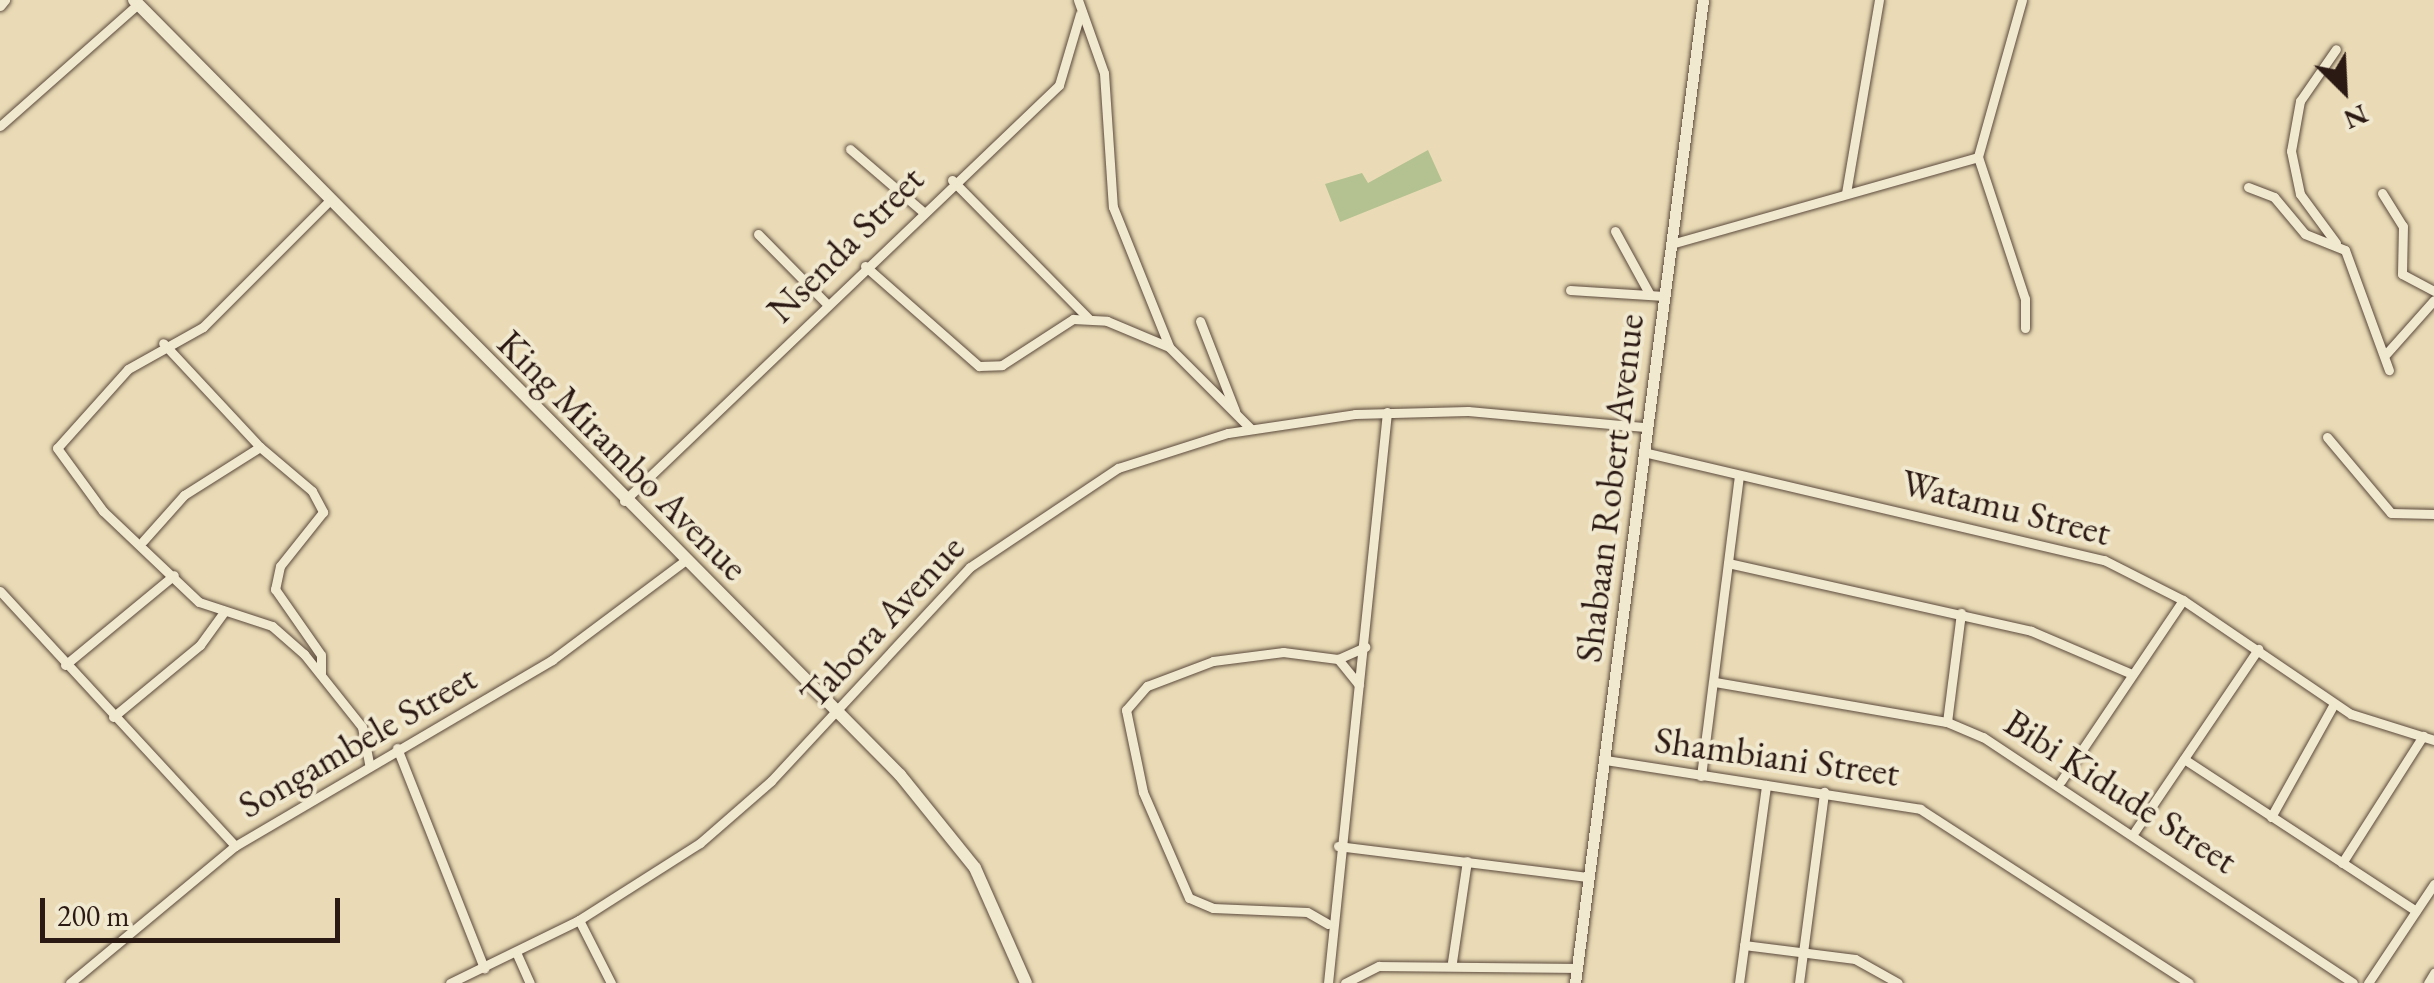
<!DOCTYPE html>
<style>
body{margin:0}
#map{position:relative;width:2434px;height:983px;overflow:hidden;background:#eadbb6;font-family:"EB Garamond",serif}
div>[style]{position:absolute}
.green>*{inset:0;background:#b4c190}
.roads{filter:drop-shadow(0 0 2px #5b4a3c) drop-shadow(0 0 2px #5b4a3c)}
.minor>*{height:9px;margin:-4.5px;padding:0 4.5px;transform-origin:4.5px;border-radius:4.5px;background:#f1e8d0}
.tertiary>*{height:11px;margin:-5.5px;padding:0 5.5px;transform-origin:5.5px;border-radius:5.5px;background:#f1e8d0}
.secondary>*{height:12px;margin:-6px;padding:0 6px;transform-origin:6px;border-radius:6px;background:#f1e8d0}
span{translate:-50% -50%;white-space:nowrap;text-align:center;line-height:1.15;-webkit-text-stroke:8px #f1e8d0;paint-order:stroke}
.street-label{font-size:38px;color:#2b1913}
.north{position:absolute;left:2294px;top:40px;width:100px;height:100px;-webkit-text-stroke:8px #f1e8d0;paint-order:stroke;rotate:156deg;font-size:28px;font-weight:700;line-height:40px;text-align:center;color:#2b1913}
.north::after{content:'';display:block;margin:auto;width:35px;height:45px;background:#2b1913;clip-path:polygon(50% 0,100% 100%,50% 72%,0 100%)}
.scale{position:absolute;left:40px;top:898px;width:300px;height:45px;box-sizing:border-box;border:5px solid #2b1913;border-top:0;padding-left:12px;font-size:30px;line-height:35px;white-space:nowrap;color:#2b1913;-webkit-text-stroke:8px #f1e8d0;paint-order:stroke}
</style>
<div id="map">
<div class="green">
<div style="clip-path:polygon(1428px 150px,1442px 181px,1340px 222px,1325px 184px,1362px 173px,1368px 183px)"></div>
</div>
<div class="roads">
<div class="minor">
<div style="left:1078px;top:0;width:77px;rotate:70.4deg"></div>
<div style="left:1104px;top:73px;width:134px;rotate:86.2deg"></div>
<div style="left:1113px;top:207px;width:150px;rotate:68.1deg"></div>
<div style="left:2022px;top:0;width:163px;rotate:105.7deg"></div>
<div style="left:1978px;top:157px;width:150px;rotate:71.7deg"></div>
<div style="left:2025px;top:299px;width:29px;rotate:90deg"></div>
<div style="left:0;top:6px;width:8px;rotate:-50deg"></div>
<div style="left:0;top:126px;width:184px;rotate:-41.5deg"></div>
<div style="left:850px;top:149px;width:94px;rotate:40.7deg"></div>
<div style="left:952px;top:180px;width:194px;rotate:45.4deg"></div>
<div style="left:2248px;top:187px;width:28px;rotate:21deg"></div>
<div style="left:2274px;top:197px;width:48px;rotate:50deg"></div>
<div style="left:2305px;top:234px;width:43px;rotate:21.8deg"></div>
<div style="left:2345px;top:250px;width:128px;rotate:69.9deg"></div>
<div style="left:1846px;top:193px;width:196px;rotate:-80.3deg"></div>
<div style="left:2382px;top:193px;width:39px;rotate:58deg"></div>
<div style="left:2403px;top:226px;width:48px;rotate:91.2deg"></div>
<div style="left:2402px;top:274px;width:36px;rotate:28deg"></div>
<div style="left:329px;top:201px;width:178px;rotate:135deg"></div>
<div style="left:203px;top:327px;width:86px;rotate:150.8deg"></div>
<div style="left:128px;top:369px;width:106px;rotate:131.9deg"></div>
<div style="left:57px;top:448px;width:78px;rotate:53.9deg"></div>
<div style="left:103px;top:511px;width:132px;rotate:43.5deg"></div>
<div style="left:199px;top:602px;width:77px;rotate:18.2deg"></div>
<div style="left:272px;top:626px;width:43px;rotate:41.2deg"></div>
<div style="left:304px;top:654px;width:93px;rotate:51.5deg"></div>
<div style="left:362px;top:727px;width:38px;rotate:79deg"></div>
<div style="left:1615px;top:231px;width:73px;rotate:61.3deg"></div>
<div style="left:758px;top:234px;width:97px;rotate:45.4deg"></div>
<div style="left:2336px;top:243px;width:61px;rotate:-126.3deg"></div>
<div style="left:2300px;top:194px;width:44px;rotate:-101.8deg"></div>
<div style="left:2291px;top:151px;width:51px;rotate:-79.8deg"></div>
<div style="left:2300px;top:101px;width:63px;rotate:-55.3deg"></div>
<div style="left:1671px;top:244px;width:319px;rotate:-15.8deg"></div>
<div style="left:865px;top:266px;width:152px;rotate:41.3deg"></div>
<div style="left:979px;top:366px;width:23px;rotate:-2deg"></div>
<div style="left:1002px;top:365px;width:85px;rotate:-32.9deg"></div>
<div style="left:1073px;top:319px;width:34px;rotate:3deg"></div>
<div style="left:1107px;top:321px;width:67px;rotate:22.8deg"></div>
<div style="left:1169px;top:347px;width:116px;rotate:45deg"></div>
<div style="left:1570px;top:290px;width:94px;rotate:3.7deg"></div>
<div style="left:1200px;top:321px;width:97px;rotate:68.7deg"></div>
<div style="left:2386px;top:354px;width:72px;rotate:-48.4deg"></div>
<div style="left:2327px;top:437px;width:99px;rotate:49.9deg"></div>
<div style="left:2391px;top:513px;width:43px;rotate:1.3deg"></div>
<div style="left:260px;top:447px;width:68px;rotate:40.2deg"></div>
<div style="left:312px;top:491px;width:24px;rotate:62deg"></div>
<div style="left:323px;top:512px;width:69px;rotate:128.5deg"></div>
<div style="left:280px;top:566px;width:24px;rotate:102deg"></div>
<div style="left:275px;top:589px;width:80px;rotate:55.1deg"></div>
<div style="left:321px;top:655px;width:18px;rotate:90deg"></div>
<div style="left:1643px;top:452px;width:473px;rotate:13.2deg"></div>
<div style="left:2104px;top:560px;width:89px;rotate:26.9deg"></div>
<div style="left:2183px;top:600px;width:203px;rotate:34.2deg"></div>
<div style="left:2351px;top:714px;width:87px;rotate:17.4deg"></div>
<div style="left:624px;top:501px;width:602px;rotate:-43.72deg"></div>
<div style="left:1059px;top:85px;width:74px;rotate:-73.5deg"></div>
<div style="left:143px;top:541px;width:62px;rotate:-48.3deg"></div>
<div style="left:184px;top:495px;width:90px;rotate:-32.3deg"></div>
<div style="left:260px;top:447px;width:142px;rotate:-133deg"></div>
<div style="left:1728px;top:563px;width:311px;rotate:12.6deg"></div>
<div style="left:2031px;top:631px;width:110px;rotate:23.1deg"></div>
<div style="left:0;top:591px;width:347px;rotate:47.3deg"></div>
<div style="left:1338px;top:659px;width:33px;rotate:51deg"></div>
<div style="left:65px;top:665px;width:141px;rotate:-39.5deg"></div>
<div style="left:1715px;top:682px;width:235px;rotate:9.8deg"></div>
<div style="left:1947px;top:722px;width:39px;rotate:23deg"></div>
<div style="left:1983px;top:737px;width:444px;rotate:33.6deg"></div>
<div style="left:113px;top:717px;width:113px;rotate:-39.6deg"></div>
<div style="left:200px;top:645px;width:39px;rotate:-54deg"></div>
<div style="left:1947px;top:722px;width:110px;rotate:-82.7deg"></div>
<div style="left:397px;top:748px;width:237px;rotate:68.4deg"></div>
<div style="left:2184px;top:759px;width:277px;rotate:33.2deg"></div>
<div style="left:1605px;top:760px;width:319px;rotate:8.8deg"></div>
<div style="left:1920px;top:809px;width:320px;rotate:32.9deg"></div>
<div style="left:1701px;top:776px;width:302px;rotate:-82.8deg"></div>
<div style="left:2061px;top:781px;width:218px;rotate:-56deg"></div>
<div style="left:2271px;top:817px;width:129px;rotate:-60.9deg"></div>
<div style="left:2135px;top:831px;width:220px;rotate:-55.9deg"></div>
<div style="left:1338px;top:846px;width:251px;rotate:7.1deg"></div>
<div style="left:2342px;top:863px;width:151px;rotate:-57.5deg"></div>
<div style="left:579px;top:920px;width:71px;rotate:63.1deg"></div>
<div style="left:1328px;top:924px;width:24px;rotate:-150deg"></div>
<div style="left:1307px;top:912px;width:94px;rotate:-177.6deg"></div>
<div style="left:1213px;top:908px;width:26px;rotate:-157deg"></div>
<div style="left:1189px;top:898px;width:116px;rotate:-113.5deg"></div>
<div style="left:1143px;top:792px;width:84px;rotate:-101.7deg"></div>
<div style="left:1126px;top:710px;width:32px;rotate:-49deg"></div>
<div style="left:1147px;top:686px;width:71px;rotate:-20.7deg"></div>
<div style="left:1213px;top:661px;width:71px;rotate:-7.3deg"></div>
<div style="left:1283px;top:652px;width:55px;rotate:7.3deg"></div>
<div style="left:1338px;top:659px;width:30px;rotate:-24deg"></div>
<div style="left:1744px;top:945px;width:112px;rotate:7.2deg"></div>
<div style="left:1855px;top:959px;width:49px;rotate:29.2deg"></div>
<div style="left:516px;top:952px;width:34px;rotate:66deg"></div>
<div style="left:1452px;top:962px;width:102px;rotate:-81.6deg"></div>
<div style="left:70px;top:983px;width:214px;rotate:-39.7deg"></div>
<div style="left:235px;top:846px;width:368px;rotate:-30.4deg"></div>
<div style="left:552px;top:660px;width:164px;rotate:-36.8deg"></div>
<div style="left:450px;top:983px;width:144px;rotate:-26deg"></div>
<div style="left:579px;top:920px;width:143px;rotate:-32.5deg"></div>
<div style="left:700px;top:843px;width:94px;rotate:-41.1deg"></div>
<div style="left:771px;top:781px;width:292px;rotate:-47.1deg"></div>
<div style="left:970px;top:567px;width:178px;rotate:-33.8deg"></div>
<div style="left:1118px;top:468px;width:115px;rotate:-17.7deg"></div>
<div style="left:1228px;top:433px;width:128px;rotate:-8.5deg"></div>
<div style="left:1355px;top:414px;width:113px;rotate:-1.5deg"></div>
<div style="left:1468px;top:411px;width:178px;rotate:5.2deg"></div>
<div style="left:1328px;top:983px;width:574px;rotate:-84.1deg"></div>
<div style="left:1345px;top:983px;width:38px;rotate:-27deg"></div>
<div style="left:1379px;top:966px;width:198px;rotate:0.6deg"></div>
<div style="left:1739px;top:983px;width:200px;rotate:-82.2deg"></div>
<div style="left:1799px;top:983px;width:193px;rotate:-82.5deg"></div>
<div style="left:2368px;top:983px;width:119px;rotate:-56.3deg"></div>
<div style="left:2428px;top:983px;width:12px;rotate:-59deg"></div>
</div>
<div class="tertiary">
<div style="left:1575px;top:983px;width:991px;rotate:-82.58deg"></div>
</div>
<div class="secondary">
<div style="left:134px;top:0;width:1090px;rotate:45.33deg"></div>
<div style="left:900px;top:775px;width:119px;rotate:51.1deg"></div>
<div style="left:975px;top:868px;width:126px;rotate:66.1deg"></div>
</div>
</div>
<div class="street-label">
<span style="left:845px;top:244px;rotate:-45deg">Nsenda Street</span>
<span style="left:623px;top:455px;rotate:45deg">King Mirambo Avenue</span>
<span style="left:1609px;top:488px;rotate:-83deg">Shabaan Robert Avenue</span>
<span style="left:2006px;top:507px;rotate:14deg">Watamu Street</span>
<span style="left:882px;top:621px;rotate:-47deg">Tabora Avenue</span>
<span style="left:357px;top:741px;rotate:-30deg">Songambele Street</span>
<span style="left:1777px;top:756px;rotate:8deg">Shambiani Street</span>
<span style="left:2121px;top:791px;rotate:33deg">Bibi Kidude Street</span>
</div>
<div class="north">N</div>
<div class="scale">200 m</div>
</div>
